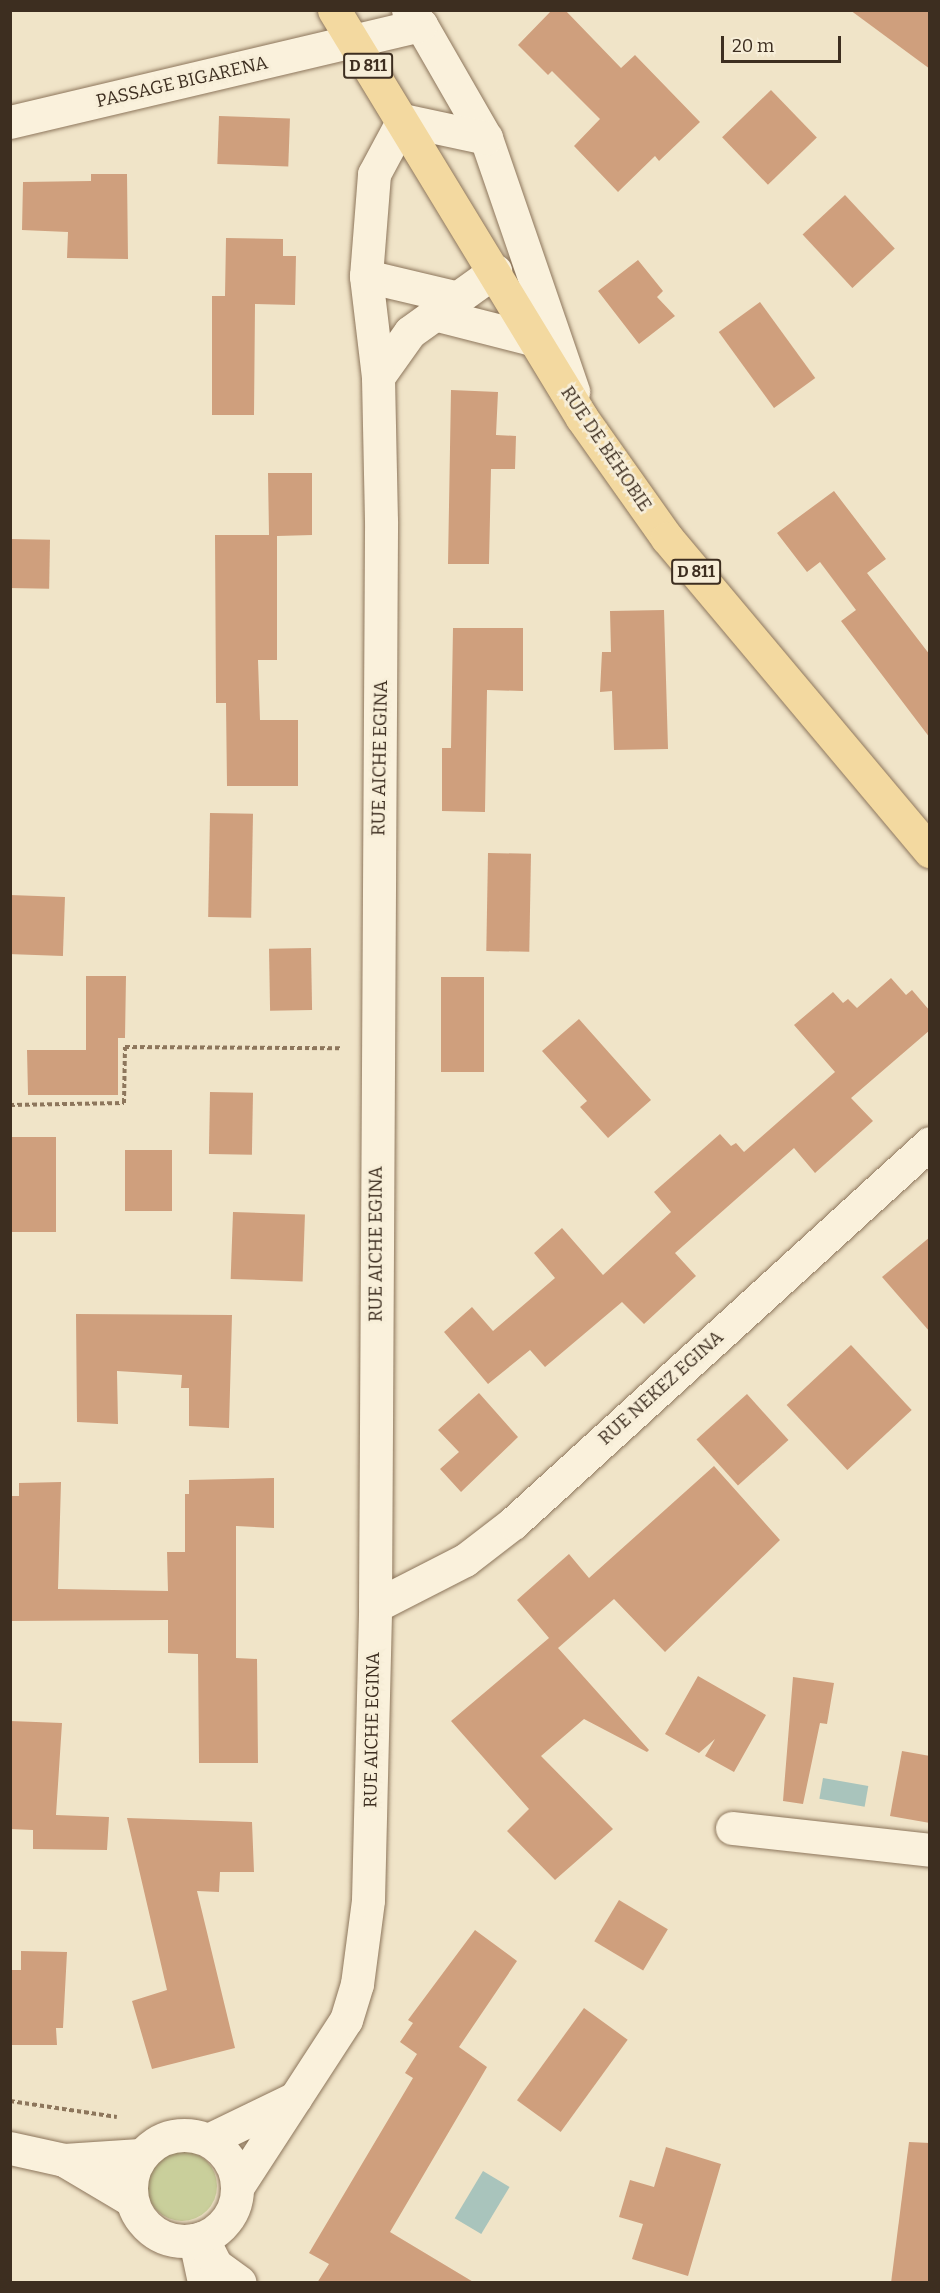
<!DOCTYPE html>
<meta charset="utf-8">
<style>
body{margin:0}
#map{position:relative;width:940px;height:2293px;overflow:hidden;background:#f0e4c8;font-family:Bitter,serif}
div>[style]{position:absolute}
.green>*{inset:0;background:#c9cf9b}
.round{border-radius:50%}
.water>*{inset:0;background:#a9c4bc;transform-origin:0 0}
.building>*{inset:0;background:#cf9f7d;transform-origin:0 0}
.path>*{height:4px;margin-top:-2px;transform-origin:0;background:repeating-linear-gradient(90deg,#8d765c 0 4.5px,transparent 0 7.5px)}
.roads{filter:drop-shadow(0 0 2px #8d765c) drop-shadow(0 0 2px #8d765c)}
.street>*{height:33px;margin:-16.5px;padding:0 16.5px;transform-origin:16.5px;border-radius:16.5px;background:#faf1dc}
.secondary>*{height:33px;margin:-16.5px;padding:0 16.5px;transform-origin:16.5px;border-radius:16.5px;background:#faf1dc}
.secondary>.ring{margin:-16.5px;padding:0;box-sizing:content-box;background:none;border:33px solid #faf1dc;border-radius:50%}
.primary>*{height:33px;margin:-16.5px;padding:0 16.5px;transform-origin:16.5px;border-radius:16.5px;background:#f3d9a0}
span{translate:-50% -50%;white-space:nowrap;text-align:center;line-height:1.15;-webkit-text-stroke:5px #f7eed8;paint-order:stroke}
.shield-label span{padding:2px 4px;background:#f7eed8;border:2px solid;border-radius:4px;-webkit-text-stroke-width:0}
.shield-label{font-size:16px;color:#3d2e20;font-weight:700}
.street-label{font-size:18px;color:#3d2e20}
.frame{position:absolute;inset:0;border:12px solid #3d2e20;pointer-events:none}
.scale{position:absolute;left:721px;top:36px;width:120px;height:27px;box-sizing:border-box;border:3px solid #3d2e20;border-top:0;padding-left:8px;font-size:18px;line-height:21px;white-space:nowrap;color:#3d2e20;-webkit-text-stroke:4px #f7eed8;paint-order:stroke}
</style>
<div id="map">
<div class="green">
<div class="round" style="left:147px;top:2151px;width:70px;height:70px"></div>
</div>
<div class="water">
<div style="left:823px;top:1778px;width:46px;height:21px;rotate:10deg"></div>
<div style="left:483px;top:2171px;width:31px;height:55px;rotate:31deg"></div>
</div>
<div class="building">
<div style="clip-path:polygon(552px 10px,565px 10px,621px 68px,635px 55px,700px 122px,659px 161px,655px 156px,618px 192px,574px 146px,600px 119px,552px 71px,548px 75px,518px 45px)"></div>
<div style="clip-path:polygon(850px 10px,930px 10px,930px 69px)"></div>
<div style="left:771px;top:90px;width:66px;height:68px;rotate:46deg"></div>
<div style="left:219px;top:116px;width:71px;height:48px;rotate:2deg"></div>
<div style="clip-path:polygon(91px 174px,127px 174px,128px 259px,67px 258px,68px 232px,22px 230px,23px 182px,91px 181px)"></div>
<div style="left:845px;top:195px;width:73px;height:58px;rotate:47deg"></div>
<div style="clip-path:polygon(226px 238px,283px 239px,283px 256px,296px 256px,295px 305px,255px 304px,254px 415px,212px 415px,212px 296px,225px 296px)"></div>
<div style="clip-path:polygon(638px 260px,663px 291px,657px 297px,675px 316px,639px 344px,598px 291px)"></div>
<div style="left:760px;top:302px;width:94px;height:51px;rotate:54deg"></div>
<div style="clip-path:polygon(451px 390px,498px 392px,496px 435px,516px 436px,515px 469px,491px 469px,489px 564px,448px 564px)"></div>
<div style="clip-path:polygon(268px 473px,312px 473px,312px 535px,277px 536px,277px 660px,258px 660px,260px 720px,298px 720px,298px 786px,227px 786px,226px 703px,216px 703px,215px 535px,269px 535px)"></div>
<div style="clip-path:polygon(834px 491px,886px 559px,867px 573px,930px 655px,930px 738px,841px 621px,856px 610px,820px 562px,807px 572px,777px 533px)"></div>
<div style="left:10px;top:539px;width:40px;height:49px;rotate:1deg"></div>
<div style="clip-path:polygon(664px 610px,668px 749px,614px 750px,612px 691px,600px 692px,602px 652px,611px 652px,610px 611px)"></div>
<div style="clip-path:polygon(453px 628px,523px 628px,523px 691px,487px 690px,485px 812px,442px 811px,442px 748px,451px 748px)"></div>
<div style="left:210px;top:813px;width:43px;height:104px;rotate:1deg"></div>
<div style="left:488px;top:853px;width:43px;height:98px;rotate:1deg"></div>
<div style="left:10px;top:895px;width:55px;height:59px;rotate:2deg"></div>
<div style="left:311px;top:948px;width:62px;height:42px;rotate:89deg"></div>
<div style="clip-path:polygon(86px 976px,126px 976px,125px 1038px,118px 1038px,118px 1095px,28px 1095px,27px 1050px,86px 1050px)"></div>
<div style="left:441px;top:977px;width:43px;height:95px"></div>
<div style="clip-path:polygon(891px 978px,906px 995px,912px 990px,930px 1011px,930px 1030px,851px 1098px,873px 1121px,815px 1173px,794px 1148px,675px 1253px,696px 1276px,644px 1324px,622px 1302px,545px 1367px,530px 1350px,488px 1384px,444px 1332px,472px 1307px,493px 1331px,555px 1278px,534px 1253px,562px 1228px,603px 1275px,671px 1212px,654px 1192px,720px 1134px,731px 1146px,736px 1143px,744px 1152px,835px 1072px,794px 1025px,833px 992px,843px 1003px,848px 999px,857px 1008px)"></div>
<div style="clip-path:polygon(579px 1019px,651px 1100px,608px 1138px,580px 1107px,587px 1101px,542px 1051px)"></div>
<div style="left:210px;top:1092px;width:43px;height:62px;rotate:1deg"></div>
<div style="left:10px;top:1137px;width:46px;height:95px"></div>
<div style="left:125px;top:1150px;width:47px;height:61px"></div>
<div style="left:233px;top:1212px;width:72px;height:67px;rotate:2deg"></div>
<div style="clip-path:polygon(930px 1237px,930px 1332px,882px 1277px)"></div>
<div style="clip-path:polygon(76px 1314px,232px 1315px,229px 1428px,189px 1426px,189px 1388px,181px 1388px,182px 1375px,117px 1371px,118px 1424px,77px 1422px)"></div>
<div style="left:851px;top:1345px;width:89px;height:88px;rotate:47deg"></div>
<div style="clip-path:polygon(479px 1393px,518px 1437px,461px 1492px,440px 1469px,459px 1452px,438px 1430px)"></div>
<div style="left:747px;top:1394px;width:62px;height:68px;rotate:48deg"></div>
<div style="clip-path:polygon(714px 1466px,780px 1540px,665px 1652px,614px 1599px,558px 1648px,649px 1750px,647px 1752px,584px 1719px,541px 1756px,613px 1829px,555px 1880px,507px 1831px,529px 1809px,451px 1721px,549px 1638px,517px 1600px,569px 1554px,589px 1578px)"></div>
<div style="clip-path:polygon(274px 1478px,274px 1528px,236px 1526px,236px 1658px,257px 1659px,258px 1763px,199px 1763px,198px 1654px,168px 1653px,168px 1620px,10px 1621px,10px 1496px,19px 1496px,19px 1483px,61px 1482px,58px 1589px,168px 1591px,167px 1552px,185px 1552px,185px 1494px,189px 1494px,189px 1480px)"></div>
<div style="clip-path:polygon(698px 1676px,766px 1715px,734px 1772px,705px 1756px,715px 1739px,699px 1753px,665px 1734px)"></div>
<div style="clip-path:polygon(793px 1677px,834px 1683px,827px 1724px,820px 1723px,803px 1804px,783px 1801px)"></div>
<div style="clip-path:polygon(10px 1721px,62px 1723px,56px 1815px,109px 1817px,107px 1850px,33px 1849px,33px 1830px,10px 1829px)"></div>
<div style="clip-path:polygon(902px 1751px,930px 1756px,930px 1823px,890px 1816px)"></div>
<div style="clip-path:polygon(127px 1818px,252px 1822px,254px 1872px,220px 1872px,219px 1892px,197px 1891px,235px 2048px,152px 2069px,132px 2001px,167px 1990px)"></div>
<div style="left:619px;top:1900px;width:57px;height:48px;rotate:31deg"></div>
<div style="clip-path:polygon(475px 1930px,517px 1961px,459px 2047px,487px 2067px,390px 2232px,475px 2283px,317px 2283px,329px 2264px,309px 2253px,413px 2078px,405px 2073px,417px 2054px,400px 2042px,413px 2023px,408px 2020px)"></div>
<div style="clip-path:polygon(21px 1951px,67px 1952px,63px 2028px,56px 2028px,57px 2045px,10px 2045px,10px 1970px,21px 1970px)"></div>
<div style="left:584px;top:2008px;width:54px;height:114px;rotate:36deg"></div>
<div style="clip-path:polygon(909px 2142px,930px 2143px,930px 2283px,891px 2283px)"></div>
<div style="clip-path:polygon(666px 2147px,721px 2164px,688px 2276px,632px 2259px,643px 2224px,619px 2217px,630px 2180px,654px 2187px)"></div>
</div>
<div class="path">
<div style="left:10px;top:1105px;width:114px;rotate:-1deg"></div>
<div style="left:124px;top:1103px;width:56px;rotate:-89deg"></div>
<div style="left:125px;top:1047px;width:216px;rotate:0.3deg"></div>
<div style="left:10px;top:2101px;width:108px;rotate:8.5deg"></div>
</div>
<div class="roads">
<div class="street">
<div style="left:408px;top:10px;width:20px;rotate:49deg"></div>
<div style="left:421px;top:25px;width:130px;rotate:60.1deg"></div>
<div style="left:486px;top:138px;width:268px;rotate:71deg"></div>
<div style="left:403px;top:120px;width:85px;rotate:12.2deg"></div>
<div style="left:10px;top:122px;width:422px;rotate:-13.3deg"></div>
<div style="left:375px;top:1606px;width:101px;rotate:-27.1deg"></div>
<div style="left:465px;top:1560px;width:61px;rotate:-37.6deg"></div>
<div style="left:513px;top:1523px;width:564px;rotate:-42.34deg"></div>
<div style="left:732px;top:1828px;width:199px;rotate:6.3deg"></div>
<div style="left:195px;top:2240px;width:43px;rotate:77.9deg"></div>
</div>
<div class="secondary">
<div style="left:366px;top:276px;width:91px;rotate:13.3deg"></div>
<div style="left:434px;top:314px;width:105px;rotate:14.3deg"></div>
<div style="left:378px;top:377px;width:55px;rotate:-54.6deg"></div>
<div style="left:410px;top:332px;width:105px;rotate:-35.7deg"></div>
<div class="ring" style="left:131px;top:2135px;width:73px;height:73px"></div>
<div style="left:208px;top:2140px;width:97px;rotate:-25.8deg"></div>
<div style="left:10px;top:2148px;width:55px;rotate:12.5deg"></div>
<div style="left:64px;top:2160px;width:76px;rotate:-3.8deg"></div>
<div style="left:64px;top:2160px;width:78px;rotate:30.8deg"></div>
<div style="left:238px;top:2186px;width:198px;rotate:-57deg"></div>
<div style="left:346px;top:2020px;width:38px;rotate:-73deg"></div>
<div style="left:357px;top:1984px;width:85px;rotate:-82.5deg"></div>
<div style="left:368px;top:1900px;width:294px;rotate:-88.6deg"></div>
<div style="left:375px;top:1606px;width:1085px;rotate:-89.68deg"></div>
<div style="left:381px;top:521px;width:144px;rotate:-91.2deg"></div>
<div style="left:378px;top:377px;width:102px;rotate:-96.8deg"></div>
<div style="left:366px;top:276px;width:102px;rotate:-85.5deg"></div>
<div style="left:374px;top:174px;width:61px;rotate:-61.8deg"></div>
<div style="left:202px;top:2238px;width:30px;rotate:63deg"></div>
<div style="left:216px;top:2265px;width:29px;rotate:36deg"></div>
</div>
<div class="primary">
<div style="left:334px;top:10px;width:477px;rotate:58.7deg"></div>
<div style="left:582px;top:418px;width:147px;rotate:54.7deg"></div>
<div style="left:667px;top:538px;width:409px;rotate:50deg"></div>
</div>
</div>
<div class="shield-label">
<span style="left:368px;top:66px">D 811</span>
<span style="left:696px;top:572px">D 811</span>
</div>
<div class="street-label">
<span style="left:182px;top:82px;rotate:-13deg">PASSAGE BIGARENA</span>
<span style="left:606px;top:449px;rotate:56deg">RUE DE BÉHOBIE</span>
<span style="left:380px;top:758px;rotate:-89deg">RUE AICHE EGINA</span>
<span style="left:376px;top:1244px;rotate:-90deg">RUE AICHE EGINA</span>
<span style="left:661px;top:1388px;rotate:-42deg">RUE NEKEZ EGINA</span>
<span style="left:372px;top:1730px;rotate:-89deg">RUE AICHE EGINA</span>
</div>
<div class="frame"></div>
<div class="scale">20 m</div>
</div>
